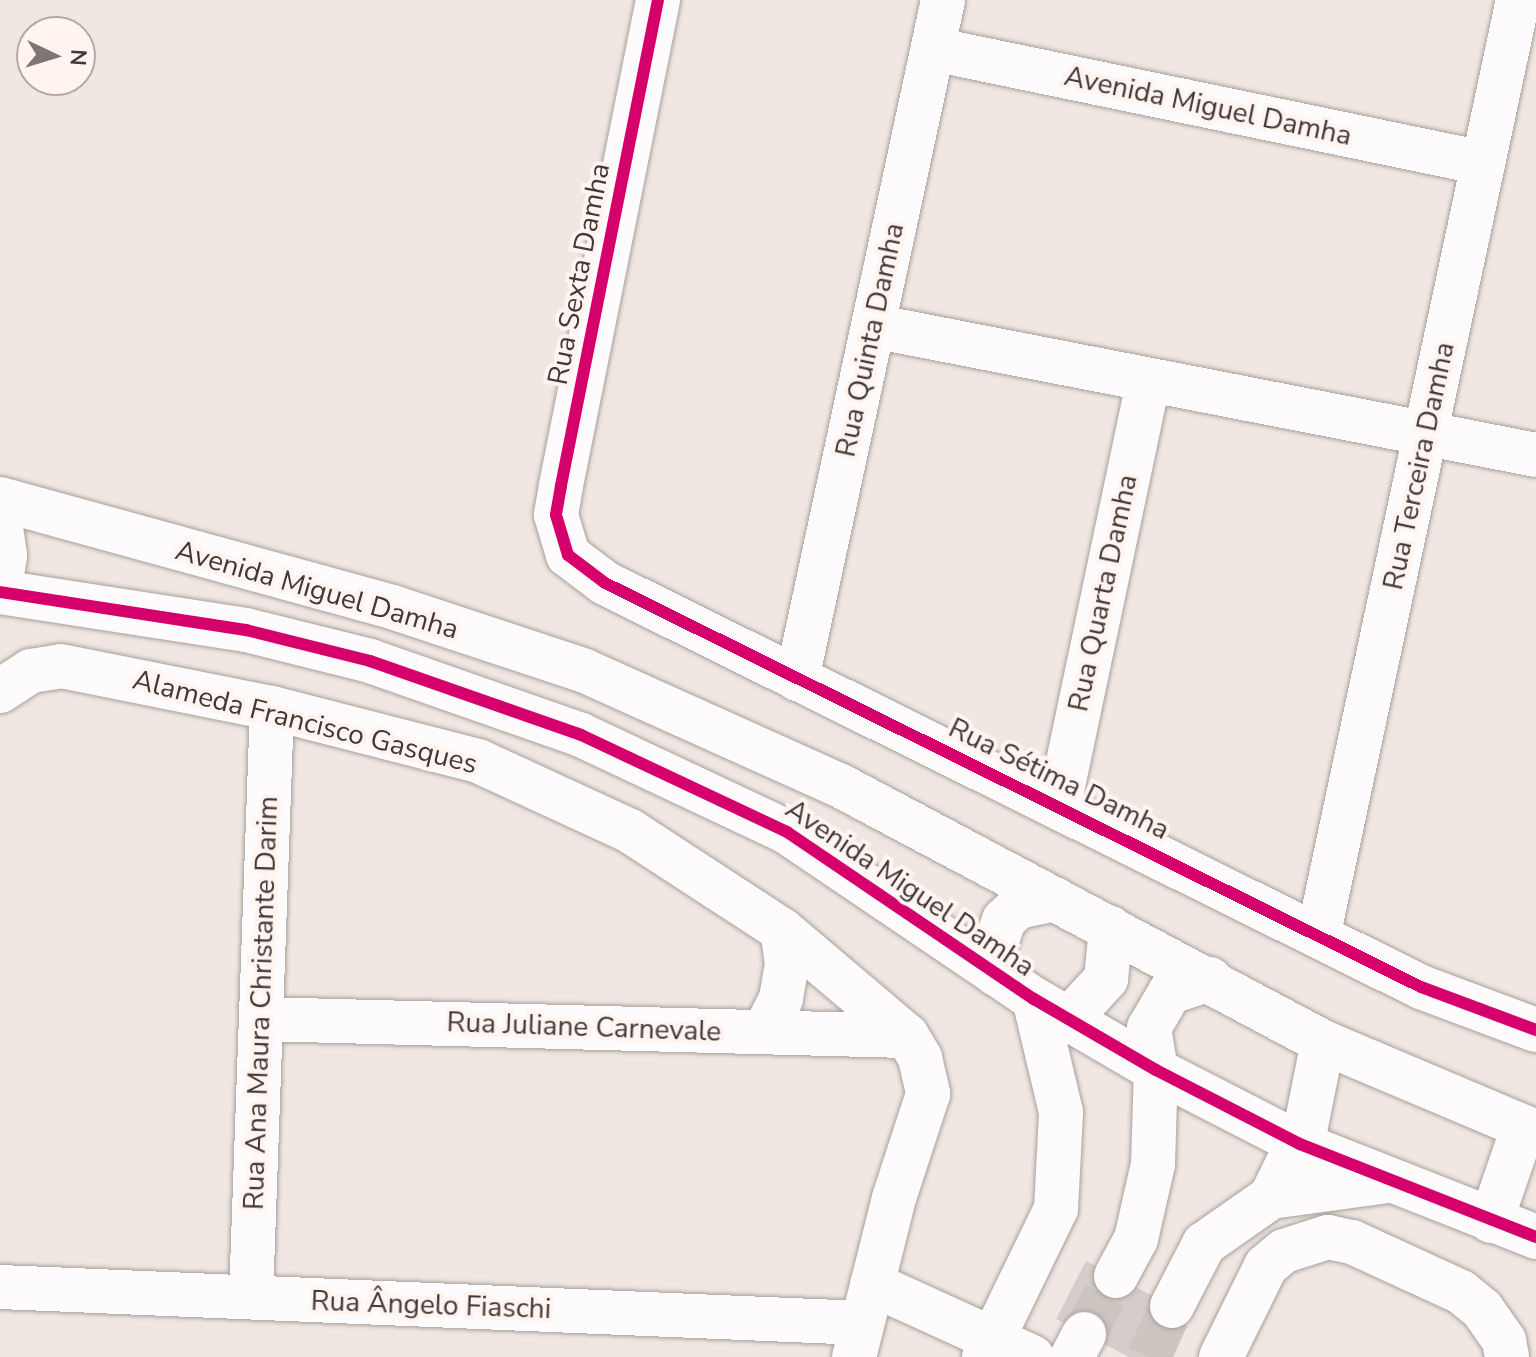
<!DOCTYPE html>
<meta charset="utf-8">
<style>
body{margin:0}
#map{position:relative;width:1536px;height:1357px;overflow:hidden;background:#f1e7e2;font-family:"Nunito Sans",sans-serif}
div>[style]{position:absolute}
.building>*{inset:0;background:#d5cdc9}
.minor-tunnel>*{height:44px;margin-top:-22px;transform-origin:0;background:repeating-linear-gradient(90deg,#cec4c0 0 44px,transparent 0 66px)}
.roads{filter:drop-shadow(0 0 2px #a7a09c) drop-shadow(0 0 2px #a7a09c)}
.minor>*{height:44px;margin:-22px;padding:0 22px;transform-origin:22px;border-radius:22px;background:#fdfbfb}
.cycleway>*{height:12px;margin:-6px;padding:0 6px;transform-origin:6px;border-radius:6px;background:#d6006c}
span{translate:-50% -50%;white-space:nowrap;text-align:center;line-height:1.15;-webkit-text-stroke:8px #fff4ef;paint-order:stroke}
.street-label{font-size:28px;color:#403936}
.north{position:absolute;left:16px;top:16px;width:80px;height:80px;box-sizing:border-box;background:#fff4ef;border:2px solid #b3a9a5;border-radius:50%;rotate:94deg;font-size:22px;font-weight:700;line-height:32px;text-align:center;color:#403936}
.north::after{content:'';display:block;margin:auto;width:28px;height:36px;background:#7e7672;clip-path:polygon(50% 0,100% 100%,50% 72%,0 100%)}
</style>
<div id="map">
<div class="building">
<div style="clip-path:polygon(1086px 1261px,1179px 1310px,1155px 1357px,1129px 1357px,1056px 1319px)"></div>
</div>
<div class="minor-tunnel">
<div style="left:1084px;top:1334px;width:66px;rotate:-61.1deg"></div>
<div style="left:1149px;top:1357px;width:56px;rotate:-65.7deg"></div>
</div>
<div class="roads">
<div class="minor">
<div style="left:658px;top:0;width:496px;rotate:101.3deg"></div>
<div style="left:561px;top:486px;width:29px;rotate:100deg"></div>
<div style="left:556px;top:515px;width:42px;rotate:73.3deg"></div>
<div style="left:568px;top:555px;width:46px;rotate:37.1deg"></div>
<div style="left:605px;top:583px;width:911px;rotate:26.34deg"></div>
<div style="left:1421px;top:987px;width:123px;rotate:20.5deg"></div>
<div style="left:933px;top:49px;width:562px;rotate:11.71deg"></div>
<div style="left:873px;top:326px;width:675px;rotate:11.01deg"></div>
<div style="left:0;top:499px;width:407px;rotate:15.4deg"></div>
<div style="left:392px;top:607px;width:203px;rotate:18.3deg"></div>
<div style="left:585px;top:671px;width:278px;rotate:24.2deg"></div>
<div style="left:839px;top:785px;width:548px;rotate:27.97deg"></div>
<div style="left:1323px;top:1042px;width:231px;rotate:22.9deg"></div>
<div style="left:0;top:520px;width:36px;rotate:82deg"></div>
<div style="left:5px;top:556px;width:31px;rotate:99deg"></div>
<div style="left:0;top:592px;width:249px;rotate:8.8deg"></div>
<div style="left:246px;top:630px;width:128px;rotate:14deg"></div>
<div style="left:370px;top:661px;width:224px;rotate:19.3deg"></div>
<div style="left:581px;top:735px;width:228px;rotate:25.2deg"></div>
<div style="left:787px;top:832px;width:298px;rotate:34.1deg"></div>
<div style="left:1034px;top:999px;width:141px;rotate:30.2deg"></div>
<div style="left:1156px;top:1070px;width:162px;rotate:27.2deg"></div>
<div style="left:1300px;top:1144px;width:254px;rotate:21.5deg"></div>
<div style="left:797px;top:679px;width:695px;rotate:-77.86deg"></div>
<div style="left:0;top:691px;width:37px;rotate:-33deg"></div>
<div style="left:31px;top:671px;width:30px;rotate:-9deg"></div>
<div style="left:61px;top:666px;width:215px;rotate:11.3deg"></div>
<div style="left:272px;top:708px;width:213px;rotate:14.4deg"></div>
<div style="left:478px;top:761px;width:167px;rotate:24.7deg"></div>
<div style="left:630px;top:831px;width:181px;rotate:33.1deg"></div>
<div style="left:782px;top:930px;width:164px;rotate:40.3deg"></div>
<div style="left:907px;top:1036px;width:26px;rotate:59deg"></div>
<div style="left:920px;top:1058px;width:37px;rotate:77deg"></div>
<div style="left:928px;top:1094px;width:109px;rotate:108.1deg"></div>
<div style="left:894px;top:1198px;width:164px;rotate:104.1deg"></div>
<div style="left:1059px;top:805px;width:433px;rotate:-78.1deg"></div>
<div style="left:1319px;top:932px;width:953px;rotate:-77.95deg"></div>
<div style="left:996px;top:974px;width:19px;rotate:-102deg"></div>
<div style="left:992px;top:955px;width:37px;rotate:-71deg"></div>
<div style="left:1004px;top:920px;width:19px;rotate:-43deg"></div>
<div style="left:1018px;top:907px;width:38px;rotate:-12deg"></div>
<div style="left:1071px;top:1017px;width:52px;rotate:-47.4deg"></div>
<div style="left:1106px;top:979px;width:51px;rotate:-84.4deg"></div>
<div style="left:261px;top:1019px;width:646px;rotate:1.51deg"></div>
<div style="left:764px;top:1032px;width:38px;rotate:-63deg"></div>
<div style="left:781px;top:998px;width:35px;rotate:-80deg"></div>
<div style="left:787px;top:964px;width:34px;rotate:-98deg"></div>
<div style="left:1271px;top:1197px;width:118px;rotate:-7.8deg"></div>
<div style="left:1491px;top:1221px;width:98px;rotate:-71deg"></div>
<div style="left:1116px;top:1276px;width:42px;rotate:-61.6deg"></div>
<div style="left:1136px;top:1239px;width:77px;rotate:-77.2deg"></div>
<div style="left:1153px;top:1164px;width:94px;rotate:-88.2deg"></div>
<div style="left:1156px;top:1070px;width:43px;rotate:-99.5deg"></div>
<div style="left:1149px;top:1028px;width:42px;rotate:-59.7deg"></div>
<div style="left:1170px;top:992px;width:42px;rotate:-18deg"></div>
<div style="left:872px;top:1284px;width:176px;rotate:24.5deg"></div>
<div style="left:0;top:1287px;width:863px;rotate:2.39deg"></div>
<div style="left:251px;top:1297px;width:589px;rotate:-87.96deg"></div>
<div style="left:1172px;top:1306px;width:70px;rotate:-62.7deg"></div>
<div style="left:1204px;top:1244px;width:82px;rotate:-35deg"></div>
<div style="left:1271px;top:1197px;width:79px;rotate:-63.8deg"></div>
<div style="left:1306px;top:1126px;width:86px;rotate:-78.6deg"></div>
<div style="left:984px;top:1357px;width:165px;rotate:-64.1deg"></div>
<div style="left:1056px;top:1209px;width:97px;rotate:-87deg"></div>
<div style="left:1061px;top:1112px;width:116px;rotate:-103.4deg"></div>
<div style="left:1072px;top:1357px;width:26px;rotate:-62deg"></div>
<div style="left:1221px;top:1357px;width:102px;rotate:-63.7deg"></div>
<div style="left:1266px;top:1266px;width:23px;rotate:-40deg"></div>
<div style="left:1284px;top:1251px;width:46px;rotate:-17.7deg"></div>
<div style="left:1328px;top:1237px;width:25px;rotate:12deg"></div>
<div style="left:1352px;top:1242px;width:120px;rotate:24.6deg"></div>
<div style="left:1461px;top:1292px;width:27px;rotate:39deg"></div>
<div style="left:1482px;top:1309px;width:39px;rotate:55deg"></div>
<div style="left:1504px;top:1341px;width:16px;rotate:79deg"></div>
</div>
</div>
<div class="cycleway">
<div style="left:658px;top:0;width:496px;rotate:101.3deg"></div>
<div style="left:561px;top:486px;width:29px;rotate:100deg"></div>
<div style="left:556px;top:515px;width:42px;rotate:73.3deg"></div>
<div style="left:568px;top:555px;width:46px;rotate:37.1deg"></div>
<div style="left:605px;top:583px;width:911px;rotate:26.34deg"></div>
<div style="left:1421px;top:987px;width:123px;rotate:20.5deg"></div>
<div style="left:0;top:592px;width:249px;rotate:8.8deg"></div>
<div style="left:246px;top:630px;width:128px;rotate:14deg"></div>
<div style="left:370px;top:661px;width:224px;rotate:19.3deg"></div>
<div style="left:581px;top:735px;width:228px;rotate:25.2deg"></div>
<div style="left:787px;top:832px;width:298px;rotate:34.1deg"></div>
<div style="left:1034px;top:999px;width:141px;rotate:30.2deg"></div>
<div style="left:1156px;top:1070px;width:162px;rotate:27.2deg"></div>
<div style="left:1300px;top:1144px;width:254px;rotate:21.5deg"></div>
</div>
<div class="street-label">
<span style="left:1208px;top:106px;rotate:12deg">Avenida Miguel Damha</span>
<span style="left:579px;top:274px;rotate:-79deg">Rua Sexta Damha</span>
<span style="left:870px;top:340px;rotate:-78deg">Rua Quinta Damha</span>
<span style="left:1419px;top:466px;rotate:-78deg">Rua Terceira Damha</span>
<span style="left:317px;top:590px;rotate:16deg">Avenida Miguel Damha</span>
<span style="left:1103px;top:593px;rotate:-78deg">Rua Quarta Damha</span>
<span style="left:305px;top:722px;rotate:14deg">Alameda Francisco Gasques</span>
<span style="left:1059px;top:779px;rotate:26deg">Rua Sétima Damha</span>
<span style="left:910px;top:888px;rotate:34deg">Avenida Miguel Damha</span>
<span style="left:261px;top:1003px;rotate:-88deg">Rua Ana Maura Christante Darim</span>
<span style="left:584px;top:1027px;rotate:2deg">Rua Juliane Carnevale</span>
<span style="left:431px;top:1305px;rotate:2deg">Rua Ângelo Fiaschi</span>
</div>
<div class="north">N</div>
</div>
